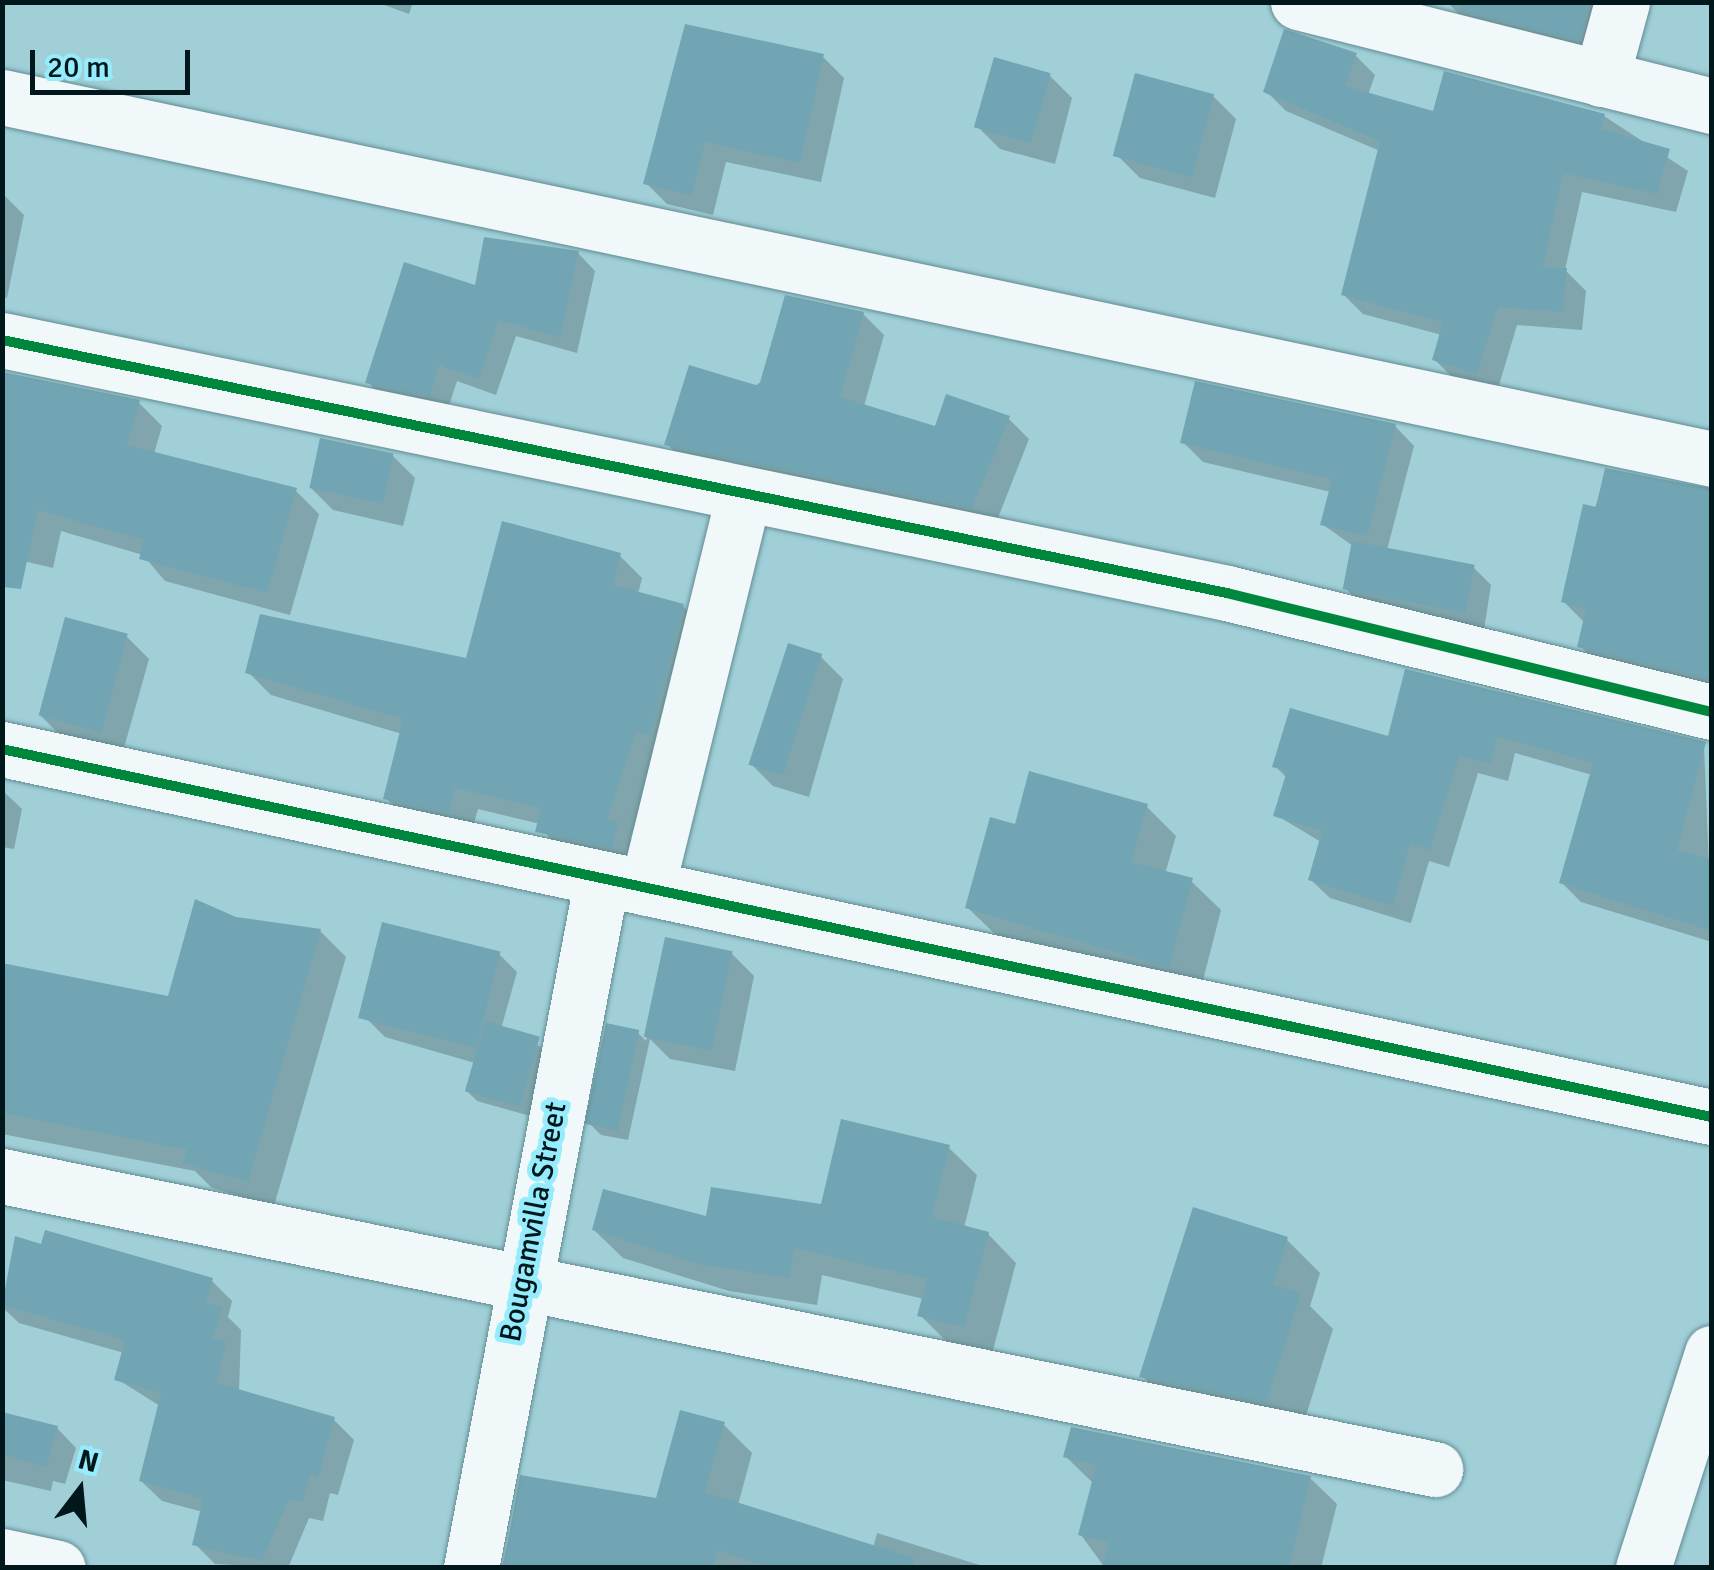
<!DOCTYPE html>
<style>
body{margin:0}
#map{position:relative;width:1714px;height:1570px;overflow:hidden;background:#a0cfd8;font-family:Signika,sans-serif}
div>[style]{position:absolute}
.shadow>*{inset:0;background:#0003}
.building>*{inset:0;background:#72a5b3;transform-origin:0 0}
.roads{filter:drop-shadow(0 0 2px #638c93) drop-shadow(0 0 2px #638c93)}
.minor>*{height:55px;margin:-27.5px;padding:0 27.5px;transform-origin:27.5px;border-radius:27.5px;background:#f1f8f9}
.major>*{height:55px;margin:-27.5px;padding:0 27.5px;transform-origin:27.5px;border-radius:27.5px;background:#f1f8f9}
.cycleway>*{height:10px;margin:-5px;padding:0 5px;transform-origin:5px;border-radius:5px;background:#00873e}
span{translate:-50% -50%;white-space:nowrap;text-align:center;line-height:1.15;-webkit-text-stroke:10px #96ecfc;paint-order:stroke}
.street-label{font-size:30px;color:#00171c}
.frame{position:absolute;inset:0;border:5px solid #00171c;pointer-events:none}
.north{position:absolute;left:30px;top:1440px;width:100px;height:100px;-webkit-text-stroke:8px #96ecfc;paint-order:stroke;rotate:16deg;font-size:28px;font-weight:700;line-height:40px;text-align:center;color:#00171c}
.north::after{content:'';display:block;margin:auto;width:35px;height:45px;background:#00171c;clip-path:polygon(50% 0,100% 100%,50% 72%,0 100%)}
.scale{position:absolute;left:30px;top:50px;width:160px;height:45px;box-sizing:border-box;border:5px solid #00171c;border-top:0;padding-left:12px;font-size:30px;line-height:35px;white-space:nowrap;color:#00171c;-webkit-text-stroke:8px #96ecfc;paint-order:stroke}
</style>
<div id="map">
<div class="shadow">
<div style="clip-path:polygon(376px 2px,413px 2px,409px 14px)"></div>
<div style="clip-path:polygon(1447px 2px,1650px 2px,1619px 79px,1468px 23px)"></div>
<div style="clip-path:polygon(1355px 55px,1375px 75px,1368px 95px,1435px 114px,1604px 116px,1688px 171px,1676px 212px,1582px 192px,1565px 270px,1586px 291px,1582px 330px,1517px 325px,1497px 392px,1455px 380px,1435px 360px,1442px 335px,1363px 314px,1343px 294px,1380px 151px,1286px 111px,1266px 91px)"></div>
<div style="clip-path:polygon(823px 57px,844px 78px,821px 182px,726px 162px,713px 215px,667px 204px,646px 183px)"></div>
<div style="clip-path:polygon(1049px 75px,1072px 98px,1055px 164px,1000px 149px,977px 126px)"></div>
<div style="clip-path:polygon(1213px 96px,1236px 119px,1215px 198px,1140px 178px,1117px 155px)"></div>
<div style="clip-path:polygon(2px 193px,24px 215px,7px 298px,2px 297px)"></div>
<div style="clip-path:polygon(578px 253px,595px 271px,577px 353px,516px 336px,496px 395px,457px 381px,447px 412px,385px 400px,368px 382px,477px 288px)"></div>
<div style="clip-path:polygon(863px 314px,884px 335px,864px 406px,937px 429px,1008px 418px,1029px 439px,994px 528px,688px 465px,667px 444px)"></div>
<div style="clip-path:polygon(2px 373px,139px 403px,162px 426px,154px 454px,296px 491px,319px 514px,290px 615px,165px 581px,143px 555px,61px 531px,53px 568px,2px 556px)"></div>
<div style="clip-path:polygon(1395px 426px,1414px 446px,1387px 550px,1473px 567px,1491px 585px,1483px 636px,1363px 606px,1345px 588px,1353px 546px,1322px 524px,1331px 492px,1203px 462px,1183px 442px)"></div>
<div style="clip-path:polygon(392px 455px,415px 478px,403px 526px,333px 510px,310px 487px)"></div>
<div style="clip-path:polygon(1607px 471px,1712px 488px,1712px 701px,1608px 674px,1580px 646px,1585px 623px,1564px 602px)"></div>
<div style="clip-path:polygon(620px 556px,642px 578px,638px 594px,683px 606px,706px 629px,630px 838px,640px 847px,634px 869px,560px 854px,540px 824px,478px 809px,471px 834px,409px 821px,386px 798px,402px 734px,271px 695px,248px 672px,468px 661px)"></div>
<div style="clip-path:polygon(126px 636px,149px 659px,122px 755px,63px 738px,40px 715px)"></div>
<div style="clip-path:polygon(820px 656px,843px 679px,809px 797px,773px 786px,750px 763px)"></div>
<div style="clip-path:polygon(1407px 672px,1704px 745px,1712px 942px,1581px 902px,1562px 883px,1592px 775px,1515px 753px,1508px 781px,1478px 773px,1449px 867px,1429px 861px,1411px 923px,1330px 898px,1311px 880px,1321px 842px,1276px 815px,1287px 778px,1275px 766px,1390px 739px)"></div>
<div style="clip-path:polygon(2px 790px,22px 809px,14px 849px,2px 847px)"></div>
<div style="clip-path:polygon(1146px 806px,1176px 836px,1165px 874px,1191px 881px,1221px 910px,1199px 996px,998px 937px,968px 908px,1017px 827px)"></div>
<div style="clip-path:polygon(236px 919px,320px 931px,346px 957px,274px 1206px,212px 1188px,195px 1171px,2px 1134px,2px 969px,170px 999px)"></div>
<div style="clip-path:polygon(667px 940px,731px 953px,754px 976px,735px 1071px,670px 1059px,650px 1039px,628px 1140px,601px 1135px,590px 1124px,638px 1033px,646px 1041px)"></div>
<div style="clip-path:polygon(498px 953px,517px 972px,501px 1029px,550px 1051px,537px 1118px,477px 1101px,466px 1090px,475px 1063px,385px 1037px,366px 1018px)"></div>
<div style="clip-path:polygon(948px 1147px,977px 1175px,964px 1228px,988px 1234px,1016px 1263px,992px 1354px,948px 1343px,920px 1315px,924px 1299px,822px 1275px,817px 1305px,729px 1291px,623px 1258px,594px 1230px,823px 1207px)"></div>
<div style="clip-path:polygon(16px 1239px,212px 1281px,232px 1301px,228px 1317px,241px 1330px,239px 1392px,333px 1419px,354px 1440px,338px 1495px,330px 1493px,323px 1521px,309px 1518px,288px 1568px,215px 1564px,195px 1544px,203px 1512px,162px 1501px,141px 1481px,160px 1406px,117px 1379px,124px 1353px,19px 1323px,2px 1307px)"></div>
<div style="clip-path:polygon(1286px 1239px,1320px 1273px,1310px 1306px,1333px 1329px,1300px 1435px,1176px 1409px,1142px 1376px)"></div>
<div style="clip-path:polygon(2px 1415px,57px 1428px,76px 1448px,65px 1484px,53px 1481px,51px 1491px,2px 1480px)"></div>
<div style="clip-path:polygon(723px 1424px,752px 1453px,738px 1505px,873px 1548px,877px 1533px,989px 1568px,502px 1568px,522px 1478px,658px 1501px)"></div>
<div style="clip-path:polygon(1065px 1456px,1310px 1478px,1337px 1504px,1321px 1568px,1105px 1568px,1081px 1535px,1092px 1482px)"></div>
</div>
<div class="building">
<div style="clip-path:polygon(1461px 2px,1589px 2px,1579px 40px,1459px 10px)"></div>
<div style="clip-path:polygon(685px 24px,824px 54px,800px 163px,705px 142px,692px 195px,643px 184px)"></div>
<div style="clip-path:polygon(1284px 29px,1357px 53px,1345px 86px,1433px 111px,1444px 71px,1605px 114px,1601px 129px,1670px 149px,1657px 194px,1563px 173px,1543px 267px,1567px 268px,1563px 312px,1498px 307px,1477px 374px,1432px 360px,1443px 322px,1341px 295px,1380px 141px,1263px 92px)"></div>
<div style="left:994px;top:57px;width:59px;height:73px;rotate:16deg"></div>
<div style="left:1135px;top:73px;width:82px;height:86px;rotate:15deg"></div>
<div style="clip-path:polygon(484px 237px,579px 251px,560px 337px,498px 320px,479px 379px,439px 365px,430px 396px,365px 383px,404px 262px,475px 285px)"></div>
<div style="clip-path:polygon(785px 295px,864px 312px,840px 397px,935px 426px,946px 394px,1010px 416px,972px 508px,664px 445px,689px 365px,759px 386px)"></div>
<div style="clip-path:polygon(2px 372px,140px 400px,127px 445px,297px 488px,267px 593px,139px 559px,144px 540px,38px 510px,21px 589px,2px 587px)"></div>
<div style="clip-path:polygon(1195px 381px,1396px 424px,1367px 536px,1320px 525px,1332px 479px,1180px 443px)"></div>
<div style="left:320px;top:438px;width:75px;height:51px;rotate:12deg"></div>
<div style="clip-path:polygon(1605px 468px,1712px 489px,1712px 680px,1577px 647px,1586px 609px,1561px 602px,1583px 504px,1596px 507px)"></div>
<div style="clip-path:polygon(502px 521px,621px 553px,613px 585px,684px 604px,650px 735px,636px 731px,607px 820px,618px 822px,612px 848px,535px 832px,541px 808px,455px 788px,449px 813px,383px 799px,403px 719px,245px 673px,260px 614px,466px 658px)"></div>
<div style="left:1352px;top:541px;width:125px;height:49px;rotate:11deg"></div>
<div style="left:65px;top:617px;width:65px;height:102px;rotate:15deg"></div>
<div style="left:788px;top:643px;width:36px;height:128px;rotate:18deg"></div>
<div style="clip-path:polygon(1405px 669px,1706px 742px,1677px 850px,1712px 860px,1712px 931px,1559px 883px,1593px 763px,1497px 736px,1490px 764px,1459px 756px,1430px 850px,1410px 844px,1393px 906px,1308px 880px,1322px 831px,1273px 816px,1287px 771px,1272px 767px,1290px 708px,1388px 736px)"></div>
<div style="clip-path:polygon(1029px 771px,1148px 804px,1131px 862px,1193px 878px,1169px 968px,965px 908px,990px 817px,1015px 824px)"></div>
<div style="clip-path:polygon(195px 899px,236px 917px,321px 929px,248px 1182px,183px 1163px,187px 1150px,2px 1113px,2px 963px,168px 996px)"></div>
<div style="left:382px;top:922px;width:122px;height:99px;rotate:14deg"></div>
<div style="left:665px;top:937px;width:69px;height:102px;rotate:12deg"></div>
<div style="left:485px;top:1021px;width:57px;height:73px;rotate:16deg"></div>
<div style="left:606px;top:1023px;width:34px;height:103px;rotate:12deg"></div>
<div style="clip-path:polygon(841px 1119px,950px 1145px,932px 1217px,989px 1232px,964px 1327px,917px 1316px,927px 1279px,794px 1248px,790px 1278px,699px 1264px,592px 1230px,603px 1189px,706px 1216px,711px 1187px,821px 1204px)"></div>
<div style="clip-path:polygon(1193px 1207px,1288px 1237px,1273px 1285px,1301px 1293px,1266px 1403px,1139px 1377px)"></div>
<div style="clip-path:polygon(45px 1230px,213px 1278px,206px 1303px,222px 1307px,213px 1339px,226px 1342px,217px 1383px,335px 1417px,318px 1477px,310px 1474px,303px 1502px,289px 1499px,262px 1561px,192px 1545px,203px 1499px,139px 1481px,161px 1393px,114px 1380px,125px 1340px,2px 1305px,15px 1236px,41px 1244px)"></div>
<div style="clip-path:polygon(680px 1410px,725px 1422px,705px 1492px,914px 1558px,912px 1568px,770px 1568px,718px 1550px,713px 1568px,503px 1568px,520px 1475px,656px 1498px)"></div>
<div style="clip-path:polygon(2px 1412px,58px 1426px,46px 1467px,2px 1454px)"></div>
<div style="clip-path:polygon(1071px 1427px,1311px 1476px,1289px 1568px,1102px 1568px,1109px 1543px,1078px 1535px,1096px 1466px,1063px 1457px)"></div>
</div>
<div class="roads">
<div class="minor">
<div style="left:1298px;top:2px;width:427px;rotate:14.1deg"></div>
<div style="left:1601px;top:79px;width:80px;rotate:-74.7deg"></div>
<div style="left:2px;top:97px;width:1748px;rotate:11.95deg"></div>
<div style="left:2px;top:340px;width:1251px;rotate:11.67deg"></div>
<div style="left:1227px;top:593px;width:499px;rotate:13.8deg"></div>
<div style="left:2px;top:749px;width:1749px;rotate:12.15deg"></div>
<div style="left:647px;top:888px;width:404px;rotate:-76.2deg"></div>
<div style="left:2px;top:1176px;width:1463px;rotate:11.56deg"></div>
<div style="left:2px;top:1556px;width:57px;rotate:12.1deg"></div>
<div style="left:471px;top:1568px;width:702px;rotate:-79.25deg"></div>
</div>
<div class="major">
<div style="left:1643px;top:1568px;width:226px;rotate:-72.2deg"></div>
</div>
</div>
<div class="cycleway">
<div style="left:2px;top:340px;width:1251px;rotate:11.67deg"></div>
<div style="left:1227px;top:593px;width:499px;rotate:13.8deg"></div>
<div style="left:2px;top:749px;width:1749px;rotate:12.15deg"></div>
</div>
<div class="street-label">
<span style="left:534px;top:1222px;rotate:-79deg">Bougamvilla Street</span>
</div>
<div class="frame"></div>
<div class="north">N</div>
<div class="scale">20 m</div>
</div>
